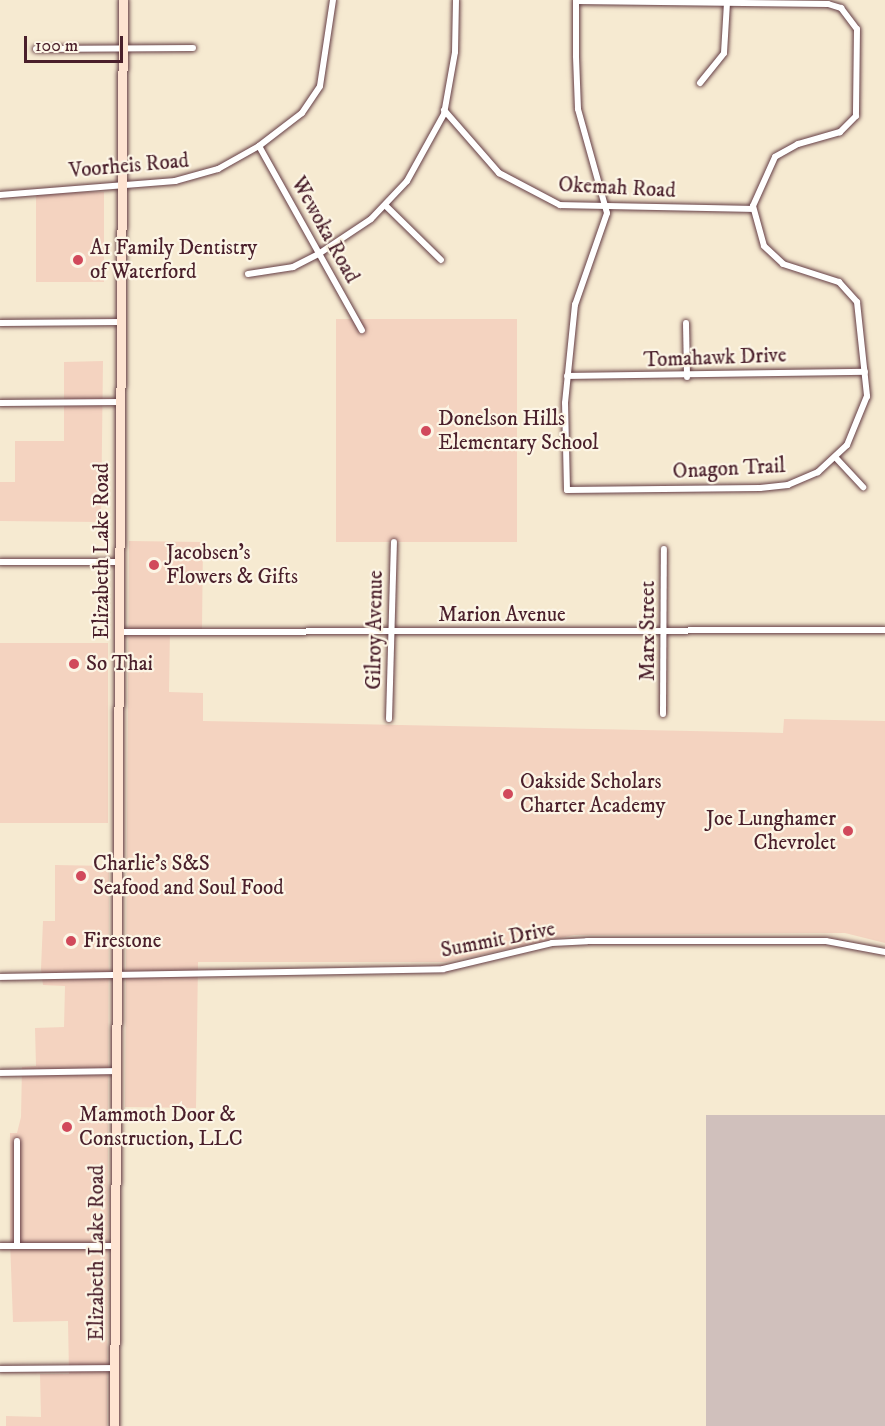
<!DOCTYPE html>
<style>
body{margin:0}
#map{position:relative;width:885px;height:1426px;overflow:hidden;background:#f6ead1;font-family:"IM FELL DW Pica",serif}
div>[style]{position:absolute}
.built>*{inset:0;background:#f4d3c0;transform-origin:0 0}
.industrial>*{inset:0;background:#d0c0bc;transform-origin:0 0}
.roads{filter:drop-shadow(0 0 2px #643d44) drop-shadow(0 0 2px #643d44)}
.street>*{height:6px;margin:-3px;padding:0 3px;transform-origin:3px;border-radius:3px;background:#fff}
.secondary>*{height:9px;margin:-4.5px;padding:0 4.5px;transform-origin:4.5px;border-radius:4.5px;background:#fee3d1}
.dots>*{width:16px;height:16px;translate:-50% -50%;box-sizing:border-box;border:3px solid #fcf5e5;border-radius:50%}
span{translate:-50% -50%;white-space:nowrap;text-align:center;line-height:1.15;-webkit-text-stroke:4.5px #fcf5e5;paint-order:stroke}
.street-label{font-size:21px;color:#4a1f2b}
.poi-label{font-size:21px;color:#4a1f2b}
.left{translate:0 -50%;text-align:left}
.right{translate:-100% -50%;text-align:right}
.scale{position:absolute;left:24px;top:36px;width:99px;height:27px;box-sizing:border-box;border:3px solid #4a1f2b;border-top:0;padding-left:8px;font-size:18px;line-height:21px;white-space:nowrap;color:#4a1f2b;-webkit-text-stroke:4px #fcf5e5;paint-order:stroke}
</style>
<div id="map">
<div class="built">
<div style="left:104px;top:192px;width:90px;height:68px;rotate:90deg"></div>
<div style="left:336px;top:319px;width:181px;height:223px"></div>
<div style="clip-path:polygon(103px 361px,101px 522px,0 521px,0 482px,15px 482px,15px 441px,64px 441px,64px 362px)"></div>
<div style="clip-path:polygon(129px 541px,203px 542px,202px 629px,170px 629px,169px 692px,203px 693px,203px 721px,783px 733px,784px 719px,885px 721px,885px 943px,845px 933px,574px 935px,446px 962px,198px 962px,196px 1108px,125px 1107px)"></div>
<div style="left:0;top:643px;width:108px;height:180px"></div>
<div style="clip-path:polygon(55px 865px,109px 866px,107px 1426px,6px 1426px,6px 1416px,41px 1417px,40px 1374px,69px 1374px,68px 1321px,13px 1322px,10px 1240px,10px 1133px,17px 1133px,21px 1117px,22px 1067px,36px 1066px,35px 1028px,64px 1027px,65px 986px,43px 985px,41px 969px,43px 921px,55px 921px)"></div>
</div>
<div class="industrial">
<div style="left:706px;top:1115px;width:179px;height:311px"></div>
</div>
<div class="roads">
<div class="street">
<div style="left:576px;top:1px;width:252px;rotate:0.7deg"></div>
<div style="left:828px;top:4px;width:14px;rotate:17deg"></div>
<div style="left:841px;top:8px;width:26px;rotate:53deg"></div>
<div style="left:857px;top:29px;width:87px;rotate:90.7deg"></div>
<div style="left:856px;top:116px;width:23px;rotate:135deg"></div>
<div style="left:840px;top:132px;width:44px;rotate:164.1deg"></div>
<div style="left:798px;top:144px;width:26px;rotate:151deg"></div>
<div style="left:775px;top:157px;width:54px;rotate:114.2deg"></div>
<div style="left:753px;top:206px;width:41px;rotate:74.6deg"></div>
<div style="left:764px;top:246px;width:26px;rotate:43deg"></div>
<div style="left:783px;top:264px;width:59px;rotate:17.8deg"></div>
<div style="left:839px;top:282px;width:27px;rotate:48deg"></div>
<div style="left:857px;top:302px;width:95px;rotate:83.9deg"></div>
<div style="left:867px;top:396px;width:53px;rotate:112.2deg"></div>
<div style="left:847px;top:445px;width:40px;rotate:137deg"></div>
<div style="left:818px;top:472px;width:33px;rotate:157deg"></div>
<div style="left:788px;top:485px;width:28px;rotate:174deg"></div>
<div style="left:760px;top:488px;width:193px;rotate:179.4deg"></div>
<div style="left:567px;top:490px;width:87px;rotate:-91.3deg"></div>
<div style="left:565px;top:403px;width:99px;rotate:-84.2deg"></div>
<div style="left:575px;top:305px;width:97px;rotate:-70.8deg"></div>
<div style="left:607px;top:213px;width:108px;rotate:-105.6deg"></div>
<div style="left:578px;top:109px;width:53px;rotate:-92.2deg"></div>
<div style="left:576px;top:56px;width:56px;rotate:-90deg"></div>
<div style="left:36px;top:49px;width:157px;rotate:-0.4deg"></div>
<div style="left:700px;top:83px;width:38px;rotate:-51deg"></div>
<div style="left:724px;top:53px;width:51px;rotate:-86.6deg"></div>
<div style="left:444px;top:110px;width:84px;rotate:48.9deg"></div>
<div style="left:499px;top:173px;width:69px;rotate:27.7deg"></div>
<div style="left:560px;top:205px;width:193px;rotate:1.2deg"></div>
<div style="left:259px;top:146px;width:211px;rotate:60.8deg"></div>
<div style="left:0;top:195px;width:176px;rotate:-4.6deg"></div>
<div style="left:175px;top:181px;width:45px;rotate:-15.6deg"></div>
<div style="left:218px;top:169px;width:47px;rotate:-29.3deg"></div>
<div style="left:259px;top:146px;width:54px;rotate:-37.5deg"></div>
<div style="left:302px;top:113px;width:32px;rotate:-56deg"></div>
<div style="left:320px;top:86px;width:87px;rotate:-81.4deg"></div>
<div style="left:386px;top:206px;width:77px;rotate:44.5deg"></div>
<div style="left:248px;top:274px;width:46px;rotate:-8.8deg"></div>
<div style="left:293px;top:267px;width:30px;rotate:-27deg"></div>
<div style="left:320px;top:253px;width:61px;rotate:-33.7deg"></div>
<div style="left:371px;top:219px;width:52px;rotate:-46.5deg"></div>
<div style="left:407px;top:181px;width:77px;rotate:-61.1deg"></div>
<div style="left:444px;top:114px;width:63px;rotate:-79.9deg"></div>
<div style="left:455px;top:52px;width:52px;rotate:-88.9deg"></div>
<div style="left:0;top:323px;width:121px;rotate:-0.5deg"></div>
<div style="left:686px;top:323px;width:54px;rotate:88.9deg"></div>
<div style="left:567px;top:376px;width:298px;rotate:-0.8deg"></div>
<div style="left:0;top:403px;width:121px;rotate:-0.5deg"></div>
<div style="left:836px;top:458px;width:40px;rotate:47deg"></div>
<div style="left:0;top:562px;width:119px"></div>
<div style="left:119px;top:632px;width:766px;rotate:-0.15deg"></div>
<div style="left:663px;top:714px;width:165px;rotate:-89.7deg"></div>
<div style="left:389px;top:719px;width:177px;rotate:-88.4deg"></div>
<div style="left:0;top:977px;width:443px;rotate:-1deg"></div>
<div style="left:443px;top:969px;width:112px;rotate:-13.4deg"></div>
<div style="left:552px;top:943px;width:35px;rotate:-3deg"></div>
<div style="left:587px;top:941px;width:239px"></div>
<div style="left:826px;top:941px;width:60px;rotate:10.6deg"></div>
<div style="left:0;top:1073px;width:116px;rotate:-1deg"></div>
<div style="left:0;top:1246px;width:116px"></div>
<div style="left:17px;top:1246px;width:105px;rotate:-90deg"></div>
<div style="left:0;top:1369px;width:115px;rotate:-0.5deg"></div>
</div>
<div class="secondary">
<div style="left:114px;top:1426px;width:1426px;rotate:-89.64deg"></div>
</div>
</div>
<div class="dots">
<div style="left:78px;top:260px;background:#d1495b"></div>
<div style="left:426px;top:431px;background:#d1495b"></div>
<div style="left:154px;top:565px;background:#d1495b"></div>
<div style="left:74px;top:664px;background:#d1495b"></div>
<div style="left:508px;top:794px;background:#d1495b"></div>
<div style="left:848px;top:831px;background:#d1495b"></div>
<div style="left:81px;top:876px;background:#d1495b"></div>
<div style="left:71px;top:941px;background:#d1495b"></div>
<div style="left:67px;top:1127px;background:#d1495b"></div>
</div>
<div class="street-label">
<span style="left:129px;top:166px;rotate:-5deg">Voorheis Road</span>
<span style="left:617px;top:188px;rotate:3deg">Okemah Road</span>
<span style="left:325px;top:230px;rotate:61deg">Wewoka Road</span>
<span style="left:715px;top:358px;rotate:-2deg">Tomahawk Drive</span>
<span style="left:729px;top:469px;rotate:-3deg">Onagon Trail</span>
<span style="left:102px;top:551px;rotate:-90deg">Elizabeth Lake Road</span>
<span style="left:502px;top:615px">Marion Avenue</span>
<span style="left:375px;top:630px;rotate:-89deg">Gilroy Avenue</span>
<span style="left:648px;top:631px;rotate:-90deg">Marx Street</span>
<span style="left:498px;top:940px;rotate:-11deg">Summit Drive</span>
<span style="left:97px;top:1253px;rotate:-90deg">Elizabeth Lake Road</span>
</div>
<div class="poi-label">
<span class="left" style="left:90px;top:260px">A1 Family Dentistry<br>of Waterford</span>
<span class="left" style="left:438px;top:431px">Donelson Hills<br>Elementary School</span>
<span class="left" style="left:166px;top:565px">Jacobsen's<br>Flowers &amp; Gifts</span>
<span class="left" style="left:86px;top:664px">So Thai</span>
<span class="left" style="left:520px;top:794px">Oakside Scholars<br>Charter Academy</span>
<span class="right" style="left:836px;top:831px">Joe Lunghamer<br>Chevrolet</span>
<span class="left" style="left:93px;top:876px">Charlie's S&amp;S<br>Seafood and Soul Food</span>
<span class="left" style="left:83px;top:941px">Firestone</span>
<span class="left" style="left:79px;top:1127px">Mammoth Door &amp;<br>Construction, LLC</span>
</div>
<div class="scale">100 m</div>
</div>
